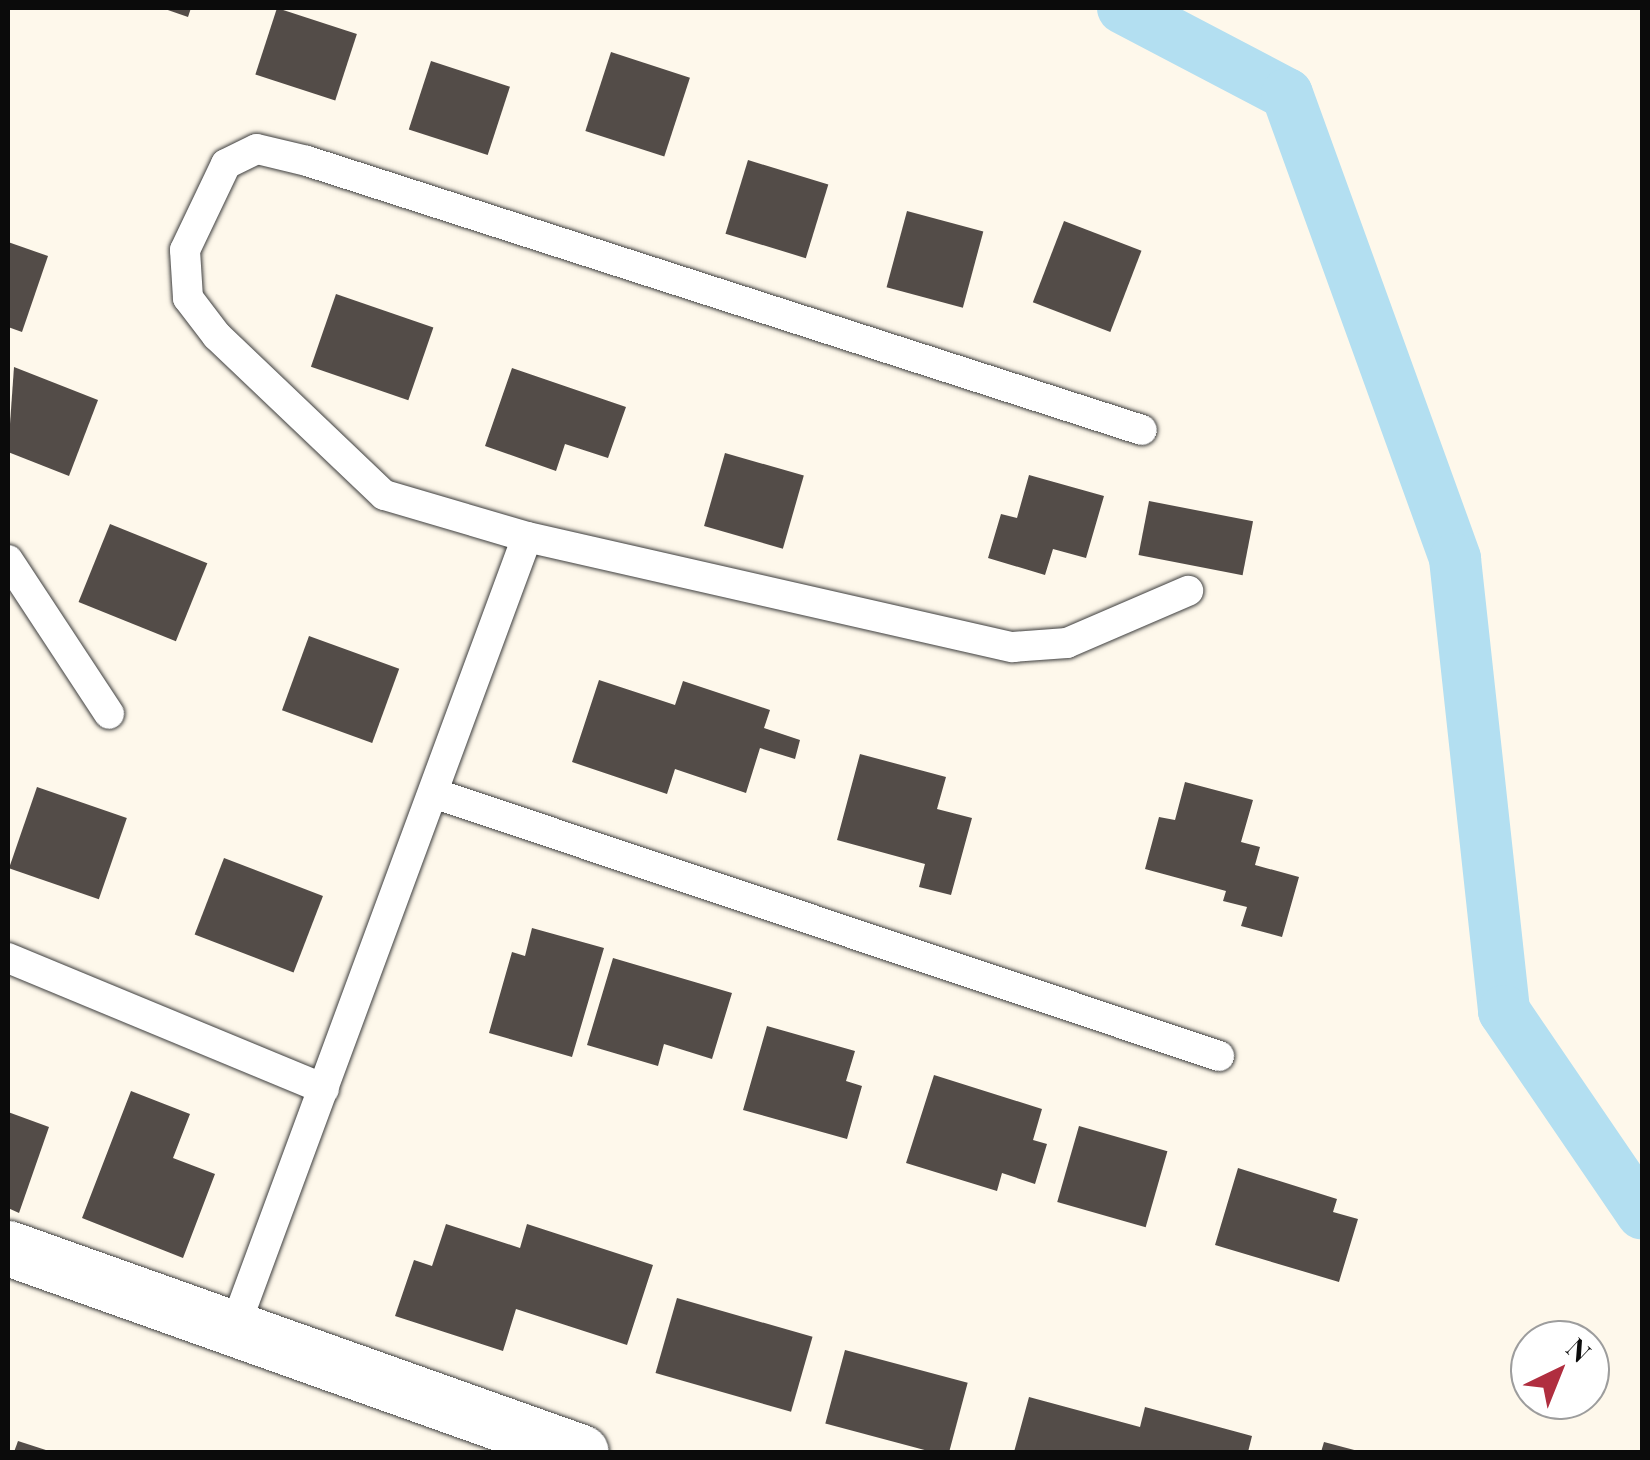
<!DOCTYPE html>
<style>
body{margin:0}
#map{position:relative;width:1650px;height:1460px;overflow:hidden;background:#fef8eb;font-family:"Playfair Display",serif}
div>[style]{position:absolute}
.canal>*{height:52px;margin:-26px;padding:0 26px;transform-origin:26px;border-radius:26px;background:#b3dff1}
.building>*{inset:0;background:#534c48;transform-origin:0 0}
.roads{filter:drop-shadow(0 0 2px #3e3e3e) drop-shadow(0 0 2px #3e3e3e)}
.lane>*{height:30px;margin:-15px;padding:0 15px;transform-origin:15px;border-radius:15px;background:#fff}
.street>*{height:55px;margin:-27.5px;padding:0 27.5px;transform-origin:27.5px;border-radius:27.5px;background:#fff}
span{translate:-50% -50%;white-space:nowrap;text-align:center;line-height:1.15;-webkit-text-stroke:10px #fff;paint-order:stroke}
.frame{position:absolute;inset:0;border:10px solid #0b0b0b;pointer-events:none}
.north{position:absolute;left:1510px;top:1320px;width:100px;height:100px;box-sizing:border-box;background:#fff;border:2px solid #9d9d9d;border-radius:50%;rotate:43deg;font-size:28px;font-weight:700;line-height:40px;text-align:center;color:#0b0b0b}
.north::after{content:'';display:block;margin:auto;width:35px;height:45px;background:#b02e3f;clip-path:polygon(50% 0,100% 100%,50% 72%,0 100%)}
</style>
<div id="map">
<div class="canal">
<div style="left:1123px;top:8px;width:185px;rotate:27.7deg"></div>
<div style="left:1287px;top:94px;width:494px;rotate:70.1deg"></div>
<div style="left:1455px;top:559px;width:455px;rotate:83.8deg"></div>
<div style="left:1504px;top:1011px;width:245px;rotate:55.7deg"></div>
</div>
<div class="building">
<div style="clip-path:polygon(162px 8px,191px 8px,188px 17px)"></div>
<div style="left:277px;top:8px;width:84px;height:70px;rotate:18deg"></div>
<div style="left:611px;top:52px;width:83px;height:83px;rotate:18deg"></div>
<div style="left:431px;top:61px;width:83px;height:72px;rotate:18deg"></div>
<div style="left:748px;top:160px;width:84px;height:77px;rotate:17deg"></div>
<div style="left:907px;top:211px;width:79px;height:79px;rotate:15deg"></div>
<div style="left:1064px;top:221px;width:83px;height:87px;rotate:21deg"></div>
<div style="clip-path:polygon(8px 242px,48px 256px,22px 332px,8px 327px)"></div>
<div style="left:336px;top:294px;width:103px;height:77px;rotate:19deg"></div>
<div style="clip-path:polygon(14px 367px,98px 400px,69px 476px,8px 452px)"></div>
<div style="clip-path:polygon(512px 368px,626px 407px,608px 458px,565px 444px,556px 471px,485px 446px)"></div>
<div style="left:725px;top:453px;width:82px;height:76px;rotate:16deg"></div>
<div style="clip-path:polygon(1029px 475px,1104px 496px,1086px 558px,1053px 549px,1045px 575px,988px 558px,1001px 514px,1017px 518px)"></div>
<div style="left:1149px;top:501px;width:106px;height:55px;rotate:11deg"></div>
<div style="left:110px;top:524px;width:105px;height:84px;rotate:22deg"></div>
<div style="left:309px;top:636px;width:96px;height:79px;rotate:20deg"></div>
<div style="clip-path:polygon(599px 680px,675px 705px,683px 681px,770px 710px,764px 728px,800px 740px,795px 759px,760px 748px,746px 793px,675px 769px,667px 794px,572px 762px)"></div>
<div style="clip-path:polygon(860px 754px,946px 777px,937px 809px,972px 818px,951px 895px,919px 887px,925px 864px,837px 840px)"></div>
<div style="clip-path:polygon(1185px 782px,1253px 800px,1241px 842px,1260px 847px,1255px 865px,1299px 877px,1282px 937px,1241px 926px,1247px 907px,1223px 901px,1226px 891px,1145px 869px,1159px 817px,1175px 820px)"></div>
<div style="left:37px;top:787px;width:95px;height:86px;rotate:19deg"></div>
<div style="left:224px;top:858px;width:106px;height:82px;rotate:21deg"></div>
<div style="clip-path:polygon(532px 928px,604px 948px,572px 1057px,489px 1033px,512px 952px,525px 956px)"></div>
<div style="clip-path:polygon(613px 958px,732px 993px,712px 1059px,664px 1044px,658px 1066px,587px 1045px)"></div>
<div style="clip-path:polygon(767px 1026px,855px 1051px,846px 1081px,862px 1086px,847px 1139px,743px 1110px)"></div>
<div style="clip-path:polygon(934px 1075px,1042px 1109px,1033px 1140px,1047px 1144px,1035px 1184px,1002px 1173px,997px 1191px,906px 1163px)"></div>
<div style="clip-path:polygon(131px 1091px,190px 1114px,173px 1158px,215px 1174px,183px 1258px,82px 1218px)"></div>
<div style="clip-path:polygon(8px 1112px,49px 1127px,19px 1213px,8px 1208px)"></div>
<div style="left:1079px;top:1126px;width:92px;height:79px;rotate:16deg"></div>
<div style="clip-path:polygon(1238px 1168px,1337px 1199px,1333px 1212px,1358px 1219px,1339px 1282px,1215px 1245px)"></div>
<div style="clip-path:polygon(446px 1224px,520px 1248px,527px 1224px,653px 1265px,627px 1345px,516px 1309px,503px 1351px,395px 1316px,414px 1260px,432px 1266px)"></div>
<div style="left:677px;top:1298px;width:141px;height:78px;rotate:16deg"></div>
<div style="left:845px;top:1350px;width:127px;height:76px;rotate:15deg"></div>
<div style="clip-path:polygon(1029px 1397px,1140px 1427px,1145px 1407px,1252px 1436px,1248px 1452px,1014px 1452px)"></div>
<div style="clip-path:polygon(18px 1441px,52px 1452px,14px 1452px)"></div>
<div style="clip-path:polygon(1324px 1442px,1358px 1451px,1358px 1452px,1321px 1452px)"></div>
</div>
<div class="roads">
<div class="lane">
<div style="left:527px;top:537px;width:498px;rotate:12.8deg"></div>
<div style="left:1013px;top:647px;width:54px;rotate:-4.2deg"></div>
<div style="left:1067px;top:643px;width:132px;rotate:-23.3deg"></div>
<div style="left:8px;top:560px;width:184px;rotate:56.7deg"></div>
<div style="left:433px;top:793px;width:829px;rotate:18.5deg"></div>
<div style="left:8px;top:958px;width:342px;rotate:22.5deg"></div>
<div style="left:234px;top:1329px;width:844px;rotate:-69.7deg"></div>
<div style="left:527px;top:537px;width:149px;rotate:-163.6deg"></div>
<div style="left:384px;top:495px;width:231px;rotate:-136.4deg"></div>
<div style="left:217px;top:336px;width:48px;rotate:-127.3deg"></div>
<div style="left:188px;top:298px;width:48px;rotate:-93.6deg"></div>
<div style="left:185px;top:250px;width:95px;rotate:-64.5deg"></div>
<div style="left:226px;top:164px;width:34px;rotate:-26deg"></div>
<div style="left:257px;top:149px;width:51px;rotate:13.5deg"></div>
<div style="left:307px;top:161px;width:877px;rotate:17.86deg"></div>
</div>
<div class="street">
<div style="left:8px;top:1248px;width:608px;rotate:19.6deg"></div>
</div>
</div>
<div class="frame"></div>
<div class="north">N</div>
</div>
